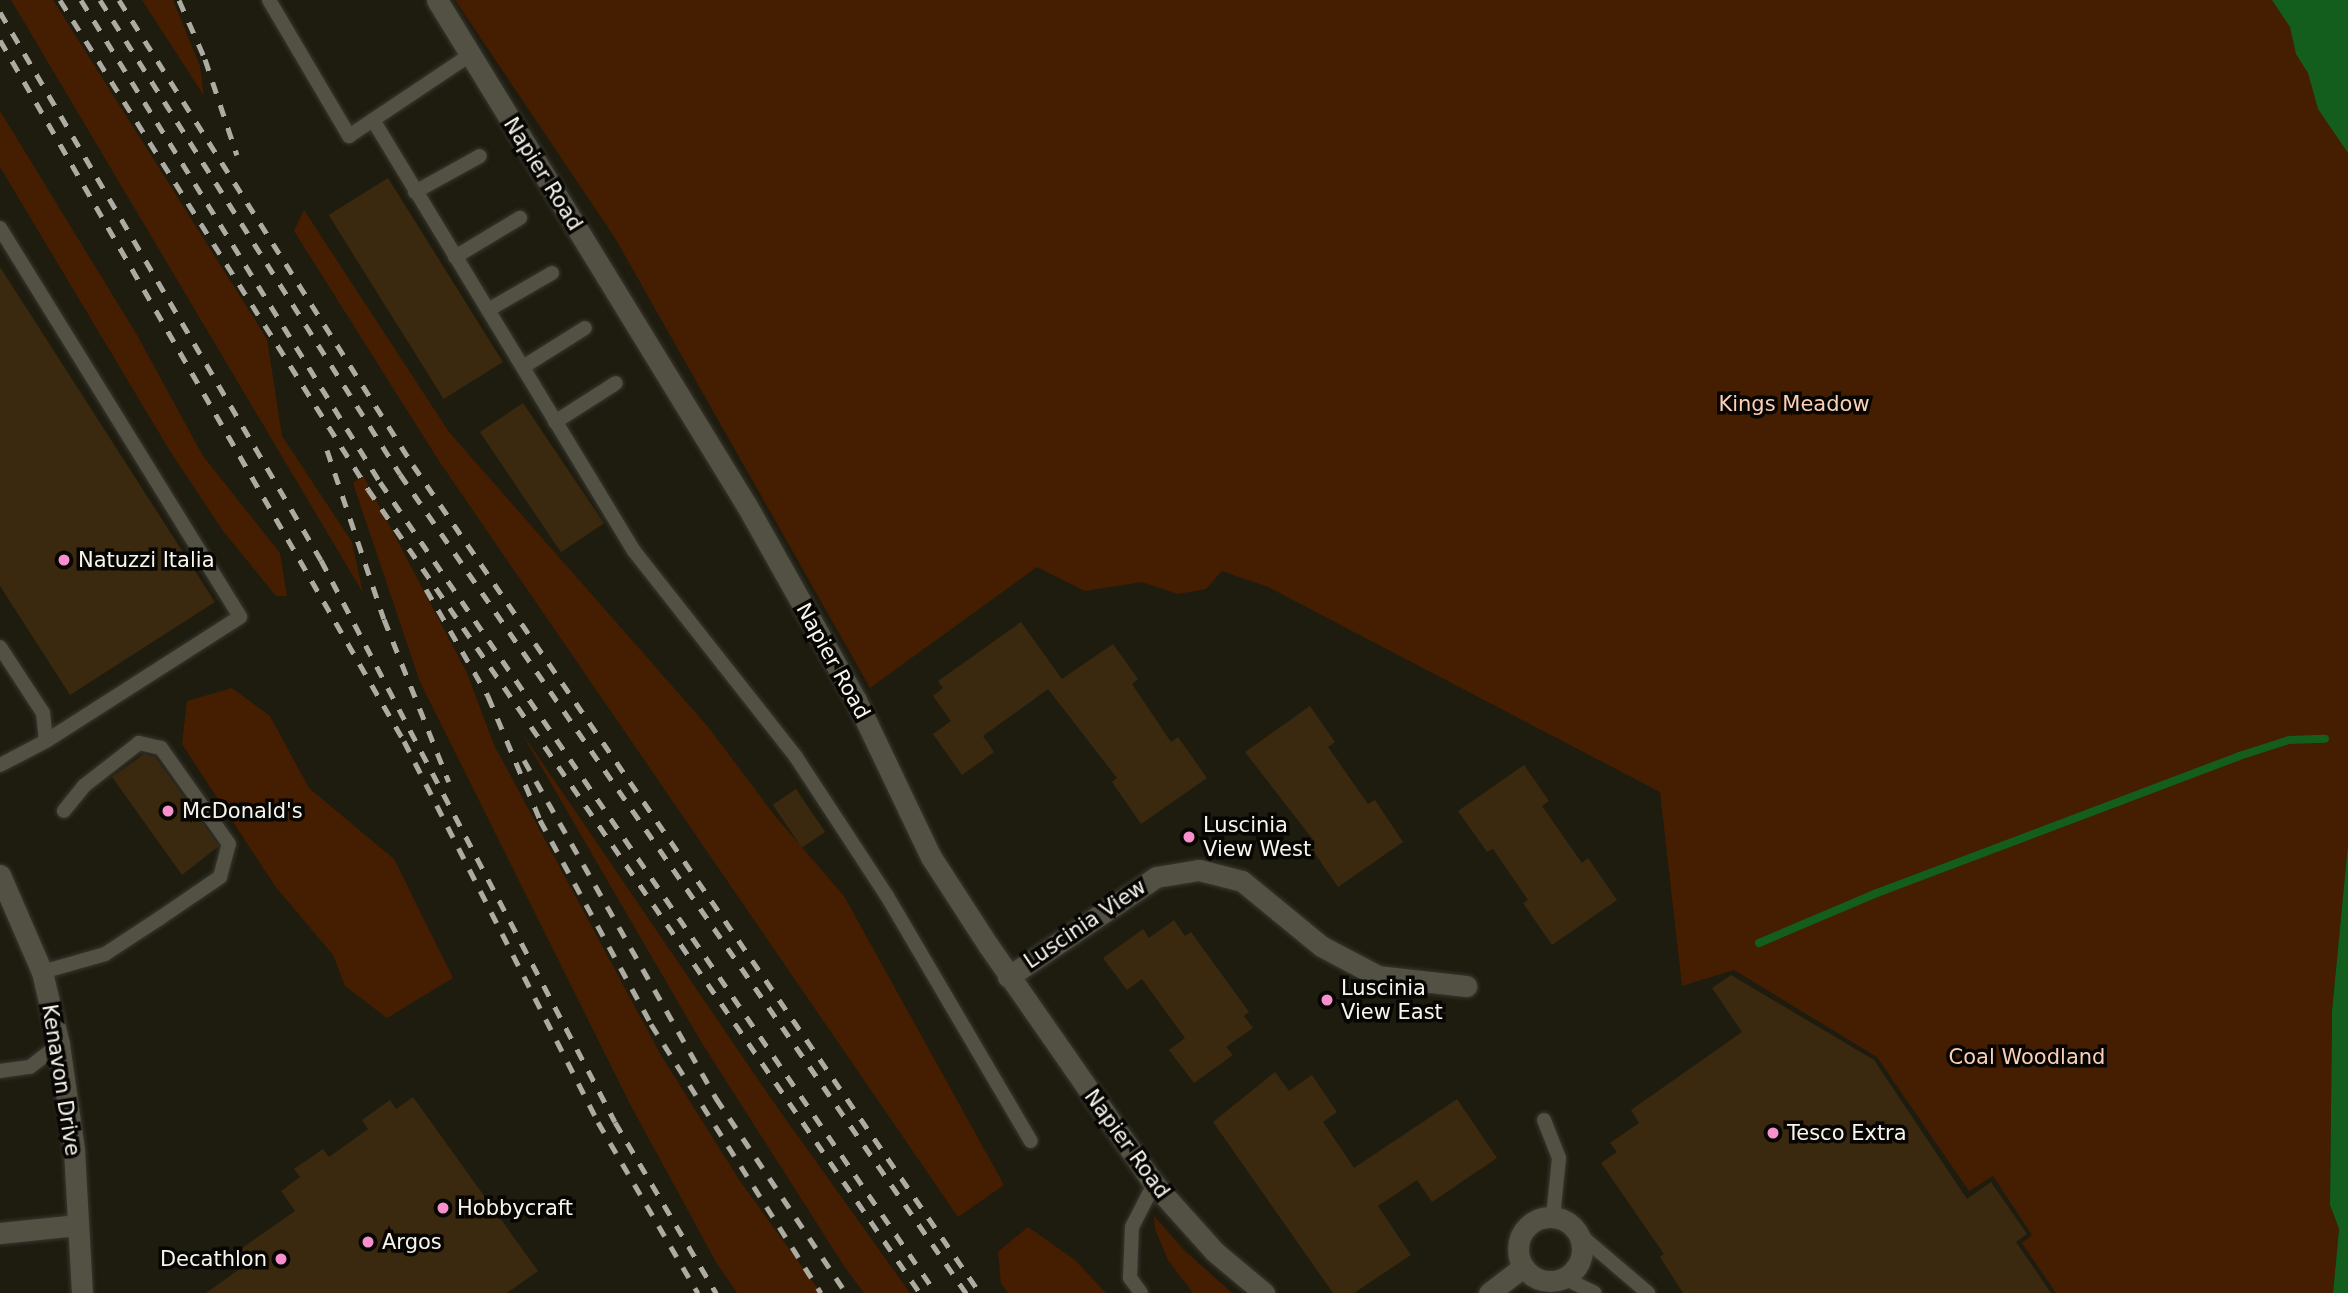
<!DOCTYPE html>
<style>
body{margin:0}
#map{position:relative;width:2348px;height:1293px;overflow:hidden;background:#1e1c0f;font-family:"DejaVu Sans",sans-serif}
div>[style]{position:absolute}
.green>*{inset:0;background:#451d00}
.water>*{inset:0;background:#135d1d}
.stream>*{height:8px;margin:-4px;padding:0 4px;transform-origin:4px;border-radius:4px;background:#135d1d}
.building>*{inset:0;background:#3a290e;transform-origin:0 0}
.roads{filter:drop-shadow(0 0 2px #383630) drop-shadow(0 0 2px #383630)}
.lane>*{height:14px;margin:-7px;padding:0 7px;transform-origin:7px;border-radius:7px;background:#535143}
.street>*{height:21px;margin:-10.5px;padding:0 10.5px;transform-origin:10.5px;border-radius:10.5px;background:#535143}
.street>.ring{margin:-10.5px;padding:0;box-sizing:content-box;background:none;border:21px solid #535143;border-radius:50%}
.rail>*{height:5px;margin-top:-2.5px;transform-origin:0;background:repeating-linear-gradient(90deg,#aeaca2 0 12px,transparent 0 24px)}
.dots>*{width:19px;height:19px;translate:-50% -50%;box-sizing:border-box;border:4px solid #070603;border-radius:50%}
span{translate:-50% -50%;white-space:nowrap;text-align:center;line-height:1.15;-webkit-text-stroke:7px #070603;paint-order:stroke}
.street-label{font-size:21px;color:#f7f5ed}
.park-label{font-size:21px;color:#fbd0b6}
.poi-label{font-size:21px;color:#f7f5ed}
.left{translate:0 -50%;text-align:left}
.right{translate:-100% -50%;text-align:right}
</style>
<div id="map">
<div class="green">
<div style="clip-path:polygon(11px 0,53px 0,267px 339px,282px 436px,352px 542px,363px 593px)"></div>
<div style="clip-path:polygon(142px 0,173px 0,200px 66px,204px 96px)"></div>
<div style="clip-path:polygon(455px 0,2287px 0,2348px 153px,2348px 844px,2332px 1011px,2330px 1205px,2339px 1229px,2333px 1293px,2056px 1293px,2022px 1243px,2032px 1235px,1993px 1176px,1969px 1191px,1877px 1057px,1734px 970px,1682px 986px,1660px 792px,1268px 587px,1222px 571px,1206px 589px,1178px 594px,1142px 582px,1085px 591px,1037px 567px,870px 688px,615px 238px)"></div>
<div style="clip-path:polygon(0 111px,137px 335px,203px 456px,280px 553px,287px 596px,276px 596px,223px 531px,170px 451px,0 167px)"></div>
<div style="clip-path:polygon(304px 210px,449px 432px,709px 728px,775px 816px,844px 896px,1004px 1185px,958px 1217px,439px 461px,294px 231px)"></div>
<div style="clip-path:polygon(363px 475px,467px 673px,494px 745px,662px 1057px,740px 1181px,821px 1293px,737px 1293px,716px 1262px,631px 1106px,420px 682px,353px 483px)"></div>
<div style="clip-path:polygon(232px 688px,270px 716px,309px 788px,394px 859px,453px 978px,387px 1018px,345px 986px,333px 955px,275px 886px,182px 744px,187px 701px)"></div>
<div style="clip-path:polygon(520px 730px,772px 1100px,910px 1293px,864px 1293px,844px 1266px,700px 1040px)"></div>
<div style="clip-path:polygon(1154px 1216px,1184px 1250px,1232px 1293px,1193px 1293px,1168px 1260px,1155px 1229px)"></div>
<div style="clip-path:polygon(1028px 1227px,1075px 1260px,1106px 1293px,1008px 1293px,1001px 1284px,998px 1252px)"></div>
</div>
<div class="water">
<div style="clip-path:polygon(2272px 0,2348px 0,2348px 153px,2318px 109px,2308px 73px,2296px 54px,2290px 27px)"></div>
<div style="clip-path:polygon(2348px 844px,2348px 1293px,2333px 1293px,2339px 1229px,2330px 1205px,2332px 1011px)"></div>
</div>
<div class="stream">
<div style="left:1759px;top:943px;width:128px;rotate:-23deg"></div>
<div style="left:1877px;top:893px;width:387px;rotate:-20.7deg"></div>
<div style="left:2239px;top:756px;width:52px;rotate:-17.7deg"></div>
<div style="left:2289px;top:740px;width:36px;rotate:-2deg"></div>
</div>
<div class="building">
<div style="left:388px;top:178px;width:217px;height:70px;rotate:58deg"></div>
<div style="clip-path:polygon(0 267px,215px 602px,70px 695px,0 586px)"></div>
<div style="left:523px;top:403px;width:145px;height:52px;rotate:56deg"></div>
<div style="clip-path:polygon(1021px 622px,1062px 679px,1113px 644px,1138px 679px,1132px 684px,1171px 742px,1178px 737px,1207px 778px,1141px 824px,1112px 782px,1117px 778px,1048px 689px,983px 736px,994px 752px,962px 775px,933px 734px,951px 721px,933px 696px,943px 688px,938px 681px)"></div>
<div style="clip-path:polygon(1310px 706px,1335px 742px,1328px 747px,1368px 804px,1375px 800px,1403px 842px,1338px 887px,1309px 845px,1314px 841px,1245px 752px)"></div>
<div style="clip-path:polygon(144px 754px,155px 757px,219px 846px,182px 875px,112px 777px)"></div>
<div style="clip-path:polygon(1524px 765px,1549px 801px,1542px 806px,1582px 863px,1588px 858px,1617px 900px,1552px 945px,1523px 903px,1528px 900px,1493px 849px,1487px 852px,1458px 811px)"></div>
<div style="left:796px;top:789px;width:52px;height:28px;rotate:56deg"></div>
<div style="clip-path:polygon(1174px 920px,1185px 936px,1191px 932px,1249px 1012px,1244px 1016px,1253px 1028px,1226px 1047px,1233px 1055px,1194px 1083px,1169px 1050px,1185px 1038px,1142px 979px,1127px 990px,1103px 958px,1143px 929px,1149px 938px)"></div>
<div style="clip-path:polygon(1731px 975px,1874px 1060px,1967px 1199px,1991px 1182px,2027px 1234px,2016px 1242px,2051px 1293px,1683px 1293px,1660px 1257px,1664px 1254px,1601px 1163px,1617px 1152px,1610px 1143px,1639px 1123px,1631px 1110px,1742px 1032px,1712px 988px)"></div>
<div style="clip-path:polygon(1275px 1072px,1289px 1091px,1312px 1075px,1337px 1112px,1323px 1122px,1354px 1168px,1457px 1099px,1497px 1158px,1432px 1202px,1417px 1180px,1378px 1206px,1411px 1255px,1354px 1293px,1333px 1293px,1213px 1122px)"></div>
<div style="clip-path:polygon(413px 1097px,538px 1271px,507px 1293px,206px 1293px,244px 1266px,235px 1253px,295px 1211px,281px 1191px,300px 1177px,294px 1169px,323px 1149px,329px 1157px,368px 1129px,362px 1120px,390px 1100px,396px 1109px)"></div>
</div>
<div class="roads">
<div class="lane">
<div style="left:269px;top:0;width:158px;rotate:59.5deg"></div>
<div style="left:349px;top:136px;width:146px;rotate:-33.8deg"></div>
<div style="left:373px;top:120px;width:504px;rotate:58.8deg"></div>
<div style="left:634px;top:551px;width:262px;rotate:51.8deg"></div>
<div style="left:796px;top:757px;width:166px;rotate:56.8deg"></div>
<div style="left:887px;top:896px;width:284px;rotate:59.6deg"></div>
<div style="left:415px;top:192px;width:74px;rotate:-29deg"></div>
<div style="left:0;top:228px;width:457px;rotate:58.3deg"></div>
<div style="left:240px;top:617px;width:230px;rotate:147.4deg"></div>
<div style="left:46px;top:741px;width:52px;rotate:152.4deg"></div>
<div style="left:455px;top:257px;width:76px;rotate:-31deg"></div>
<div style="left:488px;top:310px;width:74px;rotate:-30deg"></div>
<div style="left:523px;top:367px;width:73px;rotate:-32.2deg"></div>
<div style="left:555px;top:422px;width:72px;rotate:-32.6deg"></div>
<div style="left:0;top:647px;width:79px;rotate:56.9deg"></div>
<div style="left:43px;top:713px;width:28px;rotate:84deg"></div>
<div style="left:42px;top:972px;width:66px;rotate:-15.9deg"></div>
<div style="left:105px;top:954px;width:66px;rotate:-33.2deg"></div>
<div style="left:160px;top:918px;width:73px;rotate:-34.3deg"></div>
<div style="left:220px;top:877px;width:34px;rotate:-75deg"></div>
<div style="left:229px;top:844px;width:118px;rotate:-125.3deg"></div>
<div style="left:161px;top:748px;width:23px;rotate:-167deg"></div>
<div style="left:139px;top:743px;width:70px;rotate:142deg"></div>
<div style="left:84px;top:786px;width:32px;rotate:129deg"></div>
<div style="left:0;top:1071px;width:30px;rotate:-8deg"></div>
<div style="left:30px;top:1067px;width:37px;rotate:-38deg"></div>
<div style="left:1544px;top:1120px;width:41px;rotate:68.5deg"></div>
<div style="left:1559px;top:1158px;width:59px;rotate:95.8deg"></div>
<div style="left:1579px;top:1234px;width:91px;rotate:40.5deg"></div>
<div style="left:1564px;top:1278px;width:34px;rotate:26deg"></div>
<div style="left:1141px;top:1293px;width:19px;rotate:-126deg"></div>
<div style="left:1130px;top:1278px;width:51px;rotate:-87.8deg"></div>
<div style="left:1132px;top:1227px;width:48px;rotate:-62.9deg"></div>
</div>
<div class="street">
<div style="left:437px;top:0;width:593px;rotate:58.51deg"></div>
<div style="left:747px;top:506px;width:223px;rotate:60.7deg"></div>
<div style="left:856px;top:700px;width:174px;rotate:64.5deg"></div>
<div style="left:931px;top:857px;width:105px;rotate:57.1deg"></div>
<div style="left:988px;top:945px;width:291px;rotate:55.2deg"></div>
<div style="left:1154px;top:1184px;width:91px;rotate:48.1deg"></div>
<div style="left:1215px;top:1252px;width:64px;rotate:39.9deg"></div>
<div style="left:0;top:875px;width:106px;rotate:66.6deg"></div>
<div style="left:42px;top:972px;width:74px;rotate:76.7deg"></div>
<div style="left:59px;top:1044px;width:107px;rotate:81.9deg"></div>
<div style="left:74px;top:1150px;width:143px;rotate:86.8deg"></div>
<div style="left:1008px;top:977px;width:179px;rotate:-34deg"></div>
<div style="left:1156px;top:877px;width:44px;rotate:-9.2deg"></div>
<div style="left:1199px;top:870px;width:44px;rotate:14.3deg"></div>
<div style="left:1242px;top:881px;width:102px;rotate:39.4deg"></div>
<div style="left:1321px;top:946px;width:64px;rotate:27.8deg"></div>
<div style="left:1378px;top:976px;width:89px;rotate:6.5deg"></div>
<div class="ring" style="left:1518px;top:1217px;width:43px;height:43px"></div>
<div style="left:0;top:1233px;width:78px;rotate:-5.9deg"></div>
<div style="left:1489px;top:1293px;width:43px;rotate:-37.4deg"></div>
</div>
</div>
<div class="rail">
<div style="left:60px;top:0;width:578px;rotate:57.79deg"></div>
<div style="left:368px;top:489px;width:975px;rotate:55.53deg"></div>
<div style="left:81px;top:0;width:567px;rotate:58.19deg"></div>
<div style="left:380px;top:482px;width:983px;rotate:55.57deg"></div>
<div style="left:100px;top:0;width:561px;rotate:57.67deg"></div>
<div style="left:400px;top:474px;width:996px;rotate:55.35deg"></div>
<div style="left:119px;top:0;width:550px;rotate:57.7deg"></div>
<div style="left:413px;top:465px;width:1004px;rotate:55.6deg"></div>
<div style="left:179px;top:0;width:64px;rotate:66.2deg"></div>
<div style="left:205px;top:59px;width:101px;rotate:71.6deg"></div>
<div style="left:0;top:12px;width:635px;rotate:59.64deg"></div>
<div style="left:321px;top:560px;width:634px;rotate:62.38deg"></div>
<div style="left:615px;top:1122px;width:199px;rotate:59.4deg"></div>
<div style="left:0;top:40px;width:809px;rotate:60.04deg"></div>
<div style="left:404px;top:741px;width:428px;rotate:63deg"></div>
<div style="left:598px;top:1122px;width:198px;rotate:59.7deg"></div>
<div style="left:327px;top:450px;width:178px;rotate:71.4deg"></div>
<div style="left:384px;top:619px;width:175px;rotate:68.3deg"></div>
<div style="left:426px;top:589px;width:124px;rotate:59.9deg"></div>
<div style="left:488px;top:696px;width:134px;rotate:67.2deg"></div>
<div style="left:540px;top:820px;width:232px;rotate:61.4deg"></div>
<div style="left:651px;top:1024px;width:318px;rotate:57.7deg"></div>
<div style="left:524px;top:760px;width:389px;rotate:60.4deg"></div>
<div style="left:716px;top:1098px;width:234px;rotate:56.3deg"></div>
</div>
<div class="dots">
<div style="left:64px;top:560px;background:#f790cd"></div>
<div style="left:168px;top:811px;background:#f790cd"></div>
<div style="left:1189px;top:837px;background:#f790cd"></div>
<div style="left:1327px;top:1000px;background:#f790cd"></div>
<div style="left:1773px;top:1133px;background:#f790cd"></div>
<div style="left:443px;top:1208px;background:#f790cd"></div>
<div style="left:368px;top:1242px;background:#f790cd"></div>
<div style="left:281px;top:1259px;background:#f790cd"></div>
</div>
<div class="street-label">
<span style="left:543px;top:174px;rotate:58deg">Napier Road</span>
<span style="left:833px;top:661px;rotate:61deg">Napier Road</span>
<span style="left:1085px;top:924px;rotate:-34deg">Luscinia View</span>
<span style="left:61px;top:1080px;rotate:81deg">Kenavon Drive</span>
<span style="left:1127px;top:1144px;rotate:54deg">Napier Road</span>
</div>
<div class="park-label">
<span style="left:1794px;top:404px">Kings Meadow</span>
<span style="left:2027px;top:1057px">Coal Woodland</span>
</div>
<div class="poi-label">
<span class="left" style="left:78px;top:560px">Natuzzi Italia</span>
<span class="left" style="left:182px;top:811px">McDonald's</span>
<span class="left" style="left:1203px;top:837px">Luscinia<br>View West</span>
<span class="left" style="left:1341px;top:1000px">Luscinia<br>View East</span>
<span class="left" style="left:1787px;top:1133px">Tesco Extra</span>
<span class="left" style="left:457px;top:1208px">Hobbycraft</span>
<span class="left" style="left:382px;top:1242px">Argos</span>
<span class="right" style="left:267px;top:1259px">Decathlon</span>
</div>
</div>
